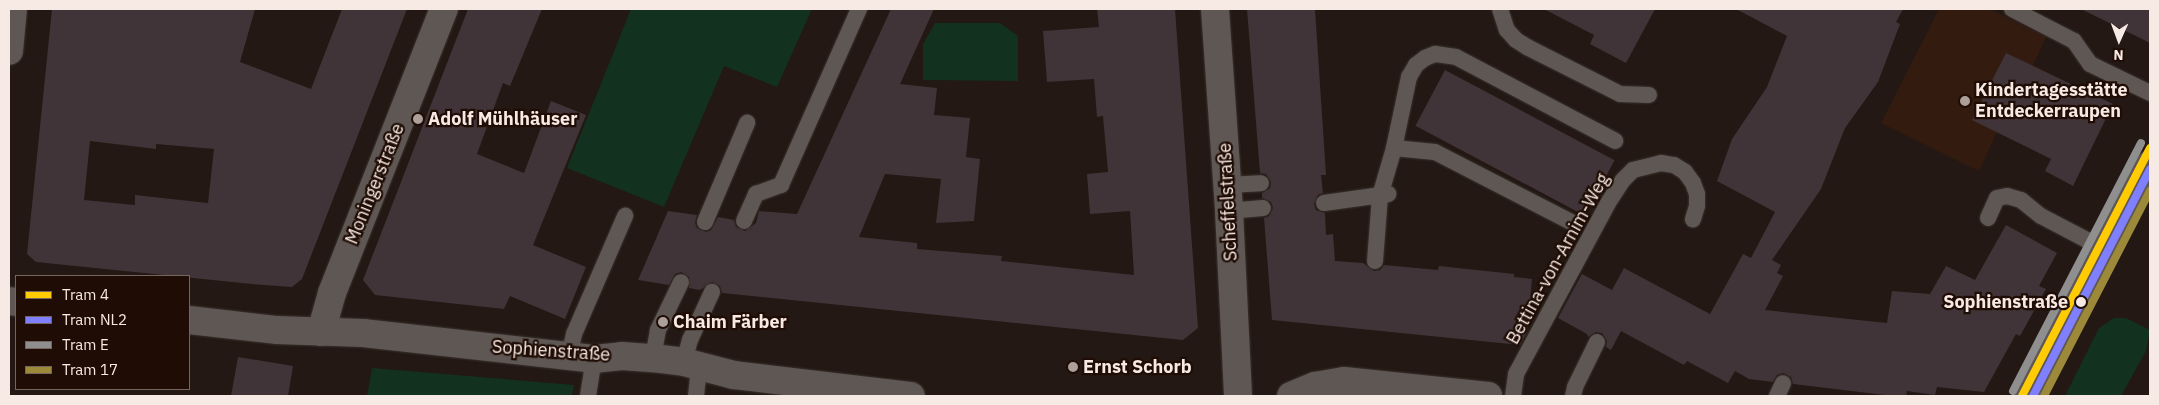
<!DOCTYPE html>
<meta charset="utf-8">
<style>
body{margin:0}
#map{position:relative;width:2159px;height:405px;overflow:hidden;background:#231813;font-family:"IBM Plex Sans",sans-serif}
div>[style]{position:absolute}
.built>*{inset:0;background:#331b10}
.green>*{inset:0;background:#12311e}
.building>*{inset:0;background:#403438;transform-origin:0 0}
.roads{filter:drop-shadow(0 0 1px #3a322e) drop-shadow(0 0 1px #3a322e)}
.service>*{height:16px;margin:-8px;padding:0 8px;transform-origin:8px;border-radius:8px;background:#5f5753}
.minor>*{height:28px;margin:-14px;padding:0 14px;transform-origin:14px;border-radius:14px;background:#5f5753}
.tram-1>*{height:8px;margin:-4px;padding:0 4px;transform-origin:4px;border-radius:4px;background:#ffcb04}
.tram-2>*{height:8px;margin:-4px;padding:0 4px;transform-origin:4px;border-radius:4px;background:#8080ff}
.tram-3>*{height:8px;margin:-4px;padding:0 4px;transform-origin:4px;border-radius:4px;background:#8f8f8f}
.tram-4>*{height:8px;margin:-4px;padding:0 4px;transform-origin:4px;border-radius:4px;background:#9d893a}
.dots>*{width:14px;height:14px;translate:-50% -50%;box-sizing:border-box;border:2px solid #1f0d05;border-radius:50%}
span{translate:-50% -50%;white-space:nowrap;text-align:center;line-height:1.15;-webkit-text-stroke:4.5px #1f0d05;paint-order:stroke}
.poi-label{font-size:18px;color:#f7e9e3;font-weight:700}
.left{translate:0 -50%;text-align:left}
.street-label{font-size:18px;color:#f7e9e3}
.stop-label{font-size:18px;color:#f7e9e3;font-weight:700}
.right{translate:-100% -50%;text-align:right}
.frame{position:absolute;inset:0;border:10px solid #f7e9e3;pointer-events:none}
.legend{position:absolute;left:15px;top:275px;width:175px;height:115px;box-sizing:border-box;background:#1f0d05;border:1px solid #75655e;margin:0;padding:6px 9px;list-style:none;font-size:15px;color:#f7e9e3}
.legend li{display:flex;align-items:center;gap:10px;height:25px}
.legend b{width:25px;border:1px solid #75655e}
.north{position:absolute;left:2094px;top:15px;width:50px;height:50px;-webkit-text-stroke:4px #1f0d05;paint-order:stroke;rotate:182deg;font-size:14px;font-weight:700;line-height:20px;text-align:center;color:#f7e9e3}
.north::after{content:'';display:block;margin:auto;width:18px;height:22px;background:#f7e9e3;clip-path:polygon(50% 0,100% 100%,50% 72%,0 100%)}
</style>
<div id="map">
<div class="built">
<div style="clip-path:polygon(1939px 9px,1989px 9px,2046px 37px,2033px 65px,2051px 74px,2016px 142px,1997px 132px,1979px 171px,1881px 123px)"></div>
</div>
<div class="green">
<div style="clip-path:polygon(631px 9px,812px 9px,777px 87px,724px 66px,664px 207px,567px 168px)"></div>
<div style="clip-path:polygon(935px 23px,1000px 23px,1018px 36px,1018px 81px,923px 80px,923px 44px)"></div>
<div style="clip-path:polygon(2114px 318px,2126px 318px,2150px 330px,2146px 351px,2121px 396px,2065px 396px,2099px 328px)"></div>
<div style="clip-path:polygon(372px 368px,574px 385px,572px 396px,367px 396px)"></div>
</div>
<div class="building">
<div style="clip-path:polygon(evenodd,52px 9px,255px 9px,240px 62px,311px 89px,342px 9px,407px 9px,302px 279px,292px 287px,252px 284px,36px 262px,27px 254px,52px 9px,90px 141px,156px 149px,156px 144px,214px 149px,208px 203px,135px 195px,135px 205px,84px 200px,90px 141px)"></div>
<div style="clip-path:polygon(468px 9px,542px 9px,510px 86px,503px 83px,477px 154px,524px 173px,551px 101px,586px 115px,533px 245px,586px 267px,565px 319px,510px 296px,504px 309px,375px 295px,363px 280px)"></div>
<div style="clip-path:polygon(891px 9px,934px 9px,900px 84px,937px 88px,934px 115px,970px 118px,966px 157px,980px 159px,974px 221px,936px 223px,941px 179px,885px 174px,859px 237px,917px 243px,917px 249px,1002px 256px,1001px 261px,1134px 275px,1130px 211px,1090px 214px,1087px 174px,1108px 172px,1103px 116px,1097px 117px,1094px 79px,1047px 82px,1043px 31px,1099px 27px,1097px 9px,1175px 9px,1198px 328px,1183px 340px,722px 293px,720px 286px,712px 282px,700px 290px,689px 288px,689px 277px,681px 272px,675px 274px,669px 285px,638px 280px,668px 211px,697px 215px,695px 223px,697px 228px,706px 232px,711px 230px,718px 217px,734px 220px,736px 227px,745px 231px,756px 223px,759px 211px,797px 214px)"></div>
<div style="clip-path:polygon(1247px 9px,1315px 9px,1326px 175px,1321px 175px,1323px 193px,1318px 195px,1314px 204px,1316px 210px,1325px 213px,1326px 235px,1333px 234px,1335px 261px,1363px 263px,1374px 271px,1380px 270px,1384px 265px,1438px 270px,1439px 266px,1514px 274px,1514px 277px,1532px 279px,1527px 332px,1520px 345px,1272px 320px,1264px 218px,1269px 216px,1273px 208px,1271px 202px,1262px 198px,1262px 193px,1270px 188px,1271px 182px,1266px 174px,1260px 173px)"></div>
<div style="clip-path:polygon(1544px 9px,1655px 9px,1626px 63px,1590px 44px,1594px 35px)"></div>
<div style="clip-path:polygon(1736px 9px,1903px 9px,1896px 22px,1900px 24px,1878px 82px,1845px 128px,1821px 189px,1772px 260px,1781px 265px,1777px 273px,1783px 276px,1765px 310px,1887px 323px,1892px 291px,1930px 294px,1946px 266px,1975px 280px,2006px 225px,2057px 253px,2039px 286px,2046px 289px,2020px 336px,2016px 334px,1984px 392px,1937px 387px,1935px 395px,1907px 391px,1906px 396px,1893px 396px,1793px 384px,1791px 377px,1783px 373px,1777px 375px,1773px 382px,1749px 379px,1735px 371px,1728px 383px,1687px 361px,1684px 365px,1621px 331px,1611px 350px,1606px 347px,1607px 341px,1602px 333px,1596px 332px,1588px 337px,1587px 334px,1558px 318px,1582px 274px,1612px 290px,1624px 268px,1710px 314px,1743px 254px,1751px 258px,1775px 212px,1717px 181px,1732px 139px,1767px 87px,1787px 36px)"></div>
<div style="clip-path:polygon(2081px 9px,2150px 9px,2150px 43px)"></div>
<div style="clip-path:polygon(2006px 53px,2113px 104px,2073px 186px,2045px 171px,2051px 159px,1972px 120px)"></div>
<div style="left:1445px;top:70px;width:192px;height:63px;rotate:28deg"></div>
<div style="clip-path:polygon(238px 357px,293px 366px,288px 396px,231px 396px)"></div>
</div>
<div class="roads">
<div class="service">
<div style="left:1500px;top:9px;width:22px;rotate:72deg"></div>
<div style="left:1507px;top:30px;width:13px;rotate:48deg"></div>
<div style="left:1516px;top:40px;width:13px;rotate:32deg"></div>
<div style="left:1527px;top:47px;width:104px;rotate:26.8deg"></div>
<div style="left:1620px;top:94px;width:29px;rotate:2deg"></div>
<div style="left:2012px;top:9px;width:70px;rotate:27.3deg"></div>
<div style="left:2074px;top:41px;width:28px;rotate:55deg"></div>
<div style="left:2090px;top:64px;width:67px;rotate:25.8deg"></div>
<div style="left:1394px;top:148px;width:41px;rotate:5.6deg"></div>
<div style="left:1435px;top:152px;width:157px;rotate:27.2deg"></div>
<div style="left:1227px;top:185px;width:34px;rotate:-3deg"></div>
<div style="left:1324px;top:203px;width:65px;rotate:-8deg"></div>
<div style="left:1229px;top:211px;width:34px;rotate:-5deg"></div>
<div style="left:1988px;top:218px;width:22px;rotate:-66deg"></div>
<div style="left:1997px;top:198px;width:10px;rotate:-11deg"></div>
<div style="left:2007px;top:196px;width:15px;rotate:16deg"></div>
<div style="left:2021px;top:200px;width:26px;rotate:39deg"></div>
<div style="left:2041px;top:216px;width:73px;rotate:27.6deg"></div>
<div style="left:744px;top:221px;width:30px;rotate:-66deg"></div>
<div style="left:756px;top:194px;width:27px;rotate:-20deg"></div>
<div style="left:781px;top:185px;width:193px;rotate:-66.1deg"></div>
<div style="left:705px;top:222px;width:108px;rotate:-67deg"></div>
<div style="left:1375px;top:261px;width:65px;rotate:-85.6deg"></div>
<div style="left:1380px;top:196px;width:50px;rotate:-73.7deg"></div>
<div style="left:1394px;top:148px;width:73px;rotate:-78.1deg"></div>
<div style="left:1409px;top:77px;width:14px;rotate:-60deg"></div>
<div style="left:1416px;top:65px;width:11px;rotate:-38deg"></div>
<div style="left:1425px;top:58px;width:11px;rotate:-22deg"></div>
<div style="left:1435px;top:54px;width:21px;rotate:8deg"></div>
<div style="left:1456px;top:57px;width:180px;rotate:27.8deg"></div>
<div style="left:569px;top:356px;width:23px;rotate:-77deg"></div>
<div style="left:574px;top:334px;width:129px;rotate:-66.6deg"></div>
<div style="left:653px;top:358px;width:28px;rotate:-80deg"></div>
<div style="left:658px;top:330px;width:53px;rotate:-64.4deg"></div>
<div style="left:684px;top:362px;width:23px;rotate:-75deg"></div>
<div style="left:690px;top:340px;width:53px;rotate:-65.4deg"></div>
<div style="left:588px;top:396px;width:37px;rotate:-81deg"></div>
<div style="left:696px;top:396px;width:29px;rotate:-84deg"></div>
<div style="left:1513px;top:396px;width:22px;rotate:-82deg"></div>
<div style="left:1516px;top:374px;width:194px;rotate:-61.7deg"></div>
<div style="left:1608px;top:203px;width:27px;rotate:-57deg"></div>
<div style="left:1623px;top:180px;width:14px;rotate:-45deg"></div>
<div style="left:1633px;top:170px;width:29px;rotate:-14deg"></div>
<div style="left:1661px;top:163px;width:13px;rotate:9deg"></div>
<div style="left:1674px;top:165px;width:13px;rotate:32deg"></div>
<div style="left:1685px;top:172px;width:14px;rotate:54deg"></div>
<div style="left:1693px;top:183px;width:12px;rotate:70deg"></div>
<div style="left:1697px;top:194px;width:12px;rotate:90deg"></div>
<div style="left:1697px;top:206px;width:14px;rotate:107deg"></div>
<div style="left:1573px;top:396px;width:9px;rotate:-77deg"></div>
<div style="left:1575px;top:387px;width:50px;rotate:-63.9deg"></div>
<div style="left:1777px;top:396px;width:14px;rotate:-65deg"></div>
</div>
<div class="minor">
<div style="left:1215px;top:9px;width:202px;rotate:86deg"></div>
<div style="left:1229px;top:211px;width:185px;rotate:87.2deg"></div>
<div style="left:9px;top:51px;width:42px;rotate:-84.6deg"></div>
<div style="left:9px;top:301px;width:7px;rotate:8deg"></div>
<div style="left:189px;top:320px;width:89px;rotate:6.5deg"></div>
<div style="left:277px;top:330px;width:86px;rotate:2deg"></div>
<div style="left:363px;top:333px;width:232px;rotate:6.4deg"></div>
<div style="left:594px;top:359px;width:28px;rotate:-6deg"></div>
<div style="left:622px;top:356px;width:31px;rotate:4deg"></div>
<div style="left:653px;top:358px;width:31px;rotate:7deg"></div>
<div style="left:684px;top:362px;width:52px;rotate:14.6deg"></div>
<div style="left:734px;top:375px;width:178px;rotate:6.8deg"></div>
<div style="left:321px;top:332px;width:41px;rotate:-74.2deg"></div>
<div style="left:332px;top:293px;width:305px;rotate:-68.5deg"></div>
<div style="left:1291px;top:396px;width:26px;rotate:-23deg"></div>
<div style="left:1315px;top:386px;width:29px;rotate:-10deg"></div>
<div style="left:1344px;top:381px;width:145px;rotate:5.9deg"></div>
<div style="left:2029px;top:396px;width:261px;rotate:-62.4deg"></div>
</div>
</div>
<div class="tram-1">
<div style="left:2022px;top:396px;width:279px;rotate:-62.7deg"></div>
</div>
<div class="tram-2">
<div style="left:2033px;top:396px;width:255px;rotate:-62.7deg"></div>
</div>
<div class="tram-3">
<div style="left:2013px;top:391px;width:279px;rotate:-62.7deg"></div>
</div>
<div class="tram-4">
<div style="left:2044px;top:396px;width:231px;rotate:-62.7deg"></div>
</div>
<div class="dots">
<div style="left:1965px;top:101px;background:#ada09a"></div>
<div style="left:418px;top:119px;background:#ada09a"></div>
<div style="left:2081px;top:302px;background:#f7e9e3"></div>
<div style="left:663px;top:322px;background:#ada09a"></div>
<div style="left:1073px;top:367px;background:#ada09a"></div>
</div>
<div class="poi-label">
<span class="left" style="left:1975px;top:101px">Kindertagesstätte<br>Entdeckerraupen</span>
<span class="left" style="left:428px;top:119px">Adolf Mühlhäuser</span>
<span class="left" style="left:673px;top:322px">Chaim Färber</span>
<span class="left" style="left:1083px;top:367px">Ernst Schorb</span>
</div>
<div class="street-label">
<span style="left:375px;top:184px;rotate:-68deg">Moningerstraße</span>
<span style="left:1228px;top:202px;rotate:-93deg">Scheffelstraße</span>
<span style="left:1558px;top:259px;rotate:-61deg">Bettina-von-Arnim-Weg</span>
<span style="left:551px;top:351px;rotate:4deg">Sophienstraße</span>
</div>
<div class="stop-label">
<span class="right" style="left:2068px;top:302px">Sophienstraße</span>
</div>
<div class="frame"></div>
<ul class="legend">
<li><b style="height:6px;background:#ffcb04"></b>Tram 4</li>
<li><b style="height:6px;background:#8080ff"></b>Tram NL2</li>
<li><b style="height:6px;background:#8f8f8f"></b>Tram E</li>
<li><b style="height:6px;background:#9d893a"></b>Tram 17</li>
</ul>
<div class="north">N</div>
</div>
